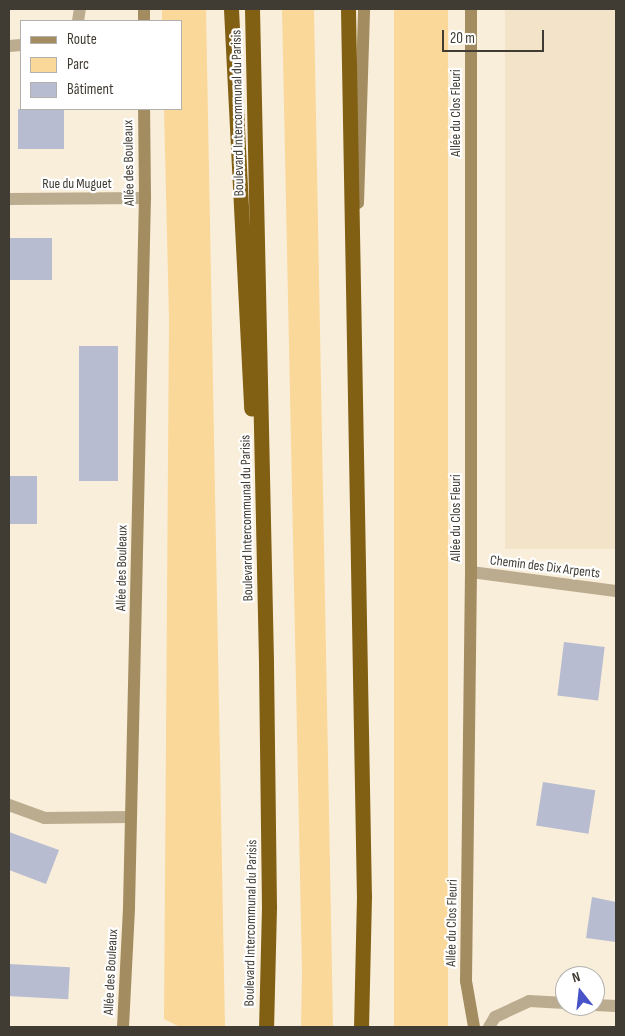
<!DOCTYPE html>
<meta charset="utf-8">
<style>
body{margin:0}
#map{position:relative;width:625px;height:1036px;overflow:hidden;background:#f9eeda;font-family:"Sofia Sans Condensed",sans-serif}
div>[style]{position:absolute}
.built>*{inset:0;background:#f2e3c9;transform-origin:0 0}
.green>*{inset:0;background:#fad899;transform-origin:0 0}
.building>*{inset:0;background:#b7bcd0;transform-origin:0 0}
.lane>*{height:12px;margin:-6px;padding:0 6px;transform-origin:6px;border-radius:6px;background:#bcac8f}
.street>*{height:12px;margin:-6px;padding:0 6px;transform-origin:6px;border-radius:6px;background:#bcac8f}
.secondary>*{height:12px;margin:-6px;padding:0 6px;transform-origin:6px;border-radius:6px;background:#a38c60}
.highway>*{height:15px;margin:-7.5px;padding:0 7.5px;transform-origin:7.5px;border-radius:7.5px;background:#815f13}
span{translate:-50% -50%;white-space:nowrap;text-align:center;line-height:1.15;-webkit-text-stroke:4.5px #fff;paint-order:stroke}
.street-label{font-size:14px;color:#403c34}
.frame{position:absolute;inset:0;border:10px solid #403c34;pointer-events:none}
.legend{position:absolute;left:20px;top:20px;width:162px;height:90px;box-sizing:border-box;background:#fff;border:1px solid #b3b1ae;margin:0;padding:6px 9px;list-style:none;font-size:15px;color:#403c34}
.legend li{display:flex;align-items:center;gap:10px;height:25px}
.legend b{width:25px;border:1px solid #b3b1ae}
.north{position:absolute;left:555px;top:966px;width:50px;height:50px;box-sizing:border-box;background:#fff;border:1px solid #b3b1ae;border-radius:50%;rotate:344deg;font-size:14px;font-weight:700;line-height:20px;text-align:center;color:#403c34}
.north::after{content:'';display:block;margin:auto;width:18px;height:22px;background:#4953c8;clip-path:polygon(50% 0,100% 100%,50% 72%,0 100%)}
.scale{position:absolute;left:442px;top:30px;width:102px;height:22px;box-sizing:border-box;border:2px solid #403c34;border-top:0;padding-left:6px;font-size:15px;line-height:18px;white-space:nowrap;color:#403c34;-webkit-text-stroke:4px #fff;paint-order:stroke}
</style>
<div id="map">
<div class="built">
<div style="left:505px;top:9px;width:111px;height:540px"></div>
</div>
<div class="green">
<div style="clip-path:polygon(162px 9px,206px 9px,225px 1027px,180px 1027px,164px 1019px,169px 319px,164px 109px,181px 109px,181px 21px,162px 21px)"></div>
<div style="clip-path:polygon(282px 9px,314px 9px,333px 1027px,301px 1027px,302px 973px)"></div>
<div style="left:394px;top:9px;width:54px;height:1018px"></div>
</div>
<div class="building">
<div style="left:18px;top:109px;width:46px;height:40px"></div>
<div style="left:9px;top:238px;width:43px;height:42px"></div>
<div style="left:79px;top:346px;width:39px;height:135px"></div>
<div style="left:9px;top:476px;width:28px;height:48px"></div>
<div style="left:564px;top:642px;width:41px;height:54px;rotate:7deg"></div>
<div style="left:543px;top:782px;width:53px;height:44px;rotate:9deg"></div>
<div style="clip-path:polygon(9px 832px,59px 850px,46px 884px,9px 870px)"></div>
<div style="clip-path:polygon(592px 897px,616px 902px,616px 942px,586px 938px)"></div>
<div style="left:9px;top:964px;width:61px;height:32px;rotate:3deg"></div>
</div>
<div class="lane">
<div style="left:78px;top:21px;width:12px;rotate:-81deg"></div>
<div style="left:9px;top:46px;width:12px;rotate:-5deg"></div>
</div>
<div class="street">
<div style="left:9px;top:199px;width:136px;rotate:-0.4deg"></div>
<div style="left:471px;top:572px;width:146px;rotate:7.5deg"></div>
<div style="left:9px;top:805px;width:38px;rotate:20deg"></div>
<div style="left:45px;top:818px;width:86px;rotate:-0.7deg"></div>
<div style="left:595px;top:1005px;width:21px;rotate:3deg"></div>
<div style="left:489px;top:1027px;width:12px;rotate:-59deg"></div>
<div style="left:495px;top:1017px;width:38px;rotate:-25deg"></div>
<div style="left:529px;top:1001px;width:36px;rotate:3deg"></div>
</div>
<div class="secondary">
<div style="left:471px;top:9px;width:563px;rotate:90deg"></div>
<div style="left:471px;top:572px;width:409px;rotate:90.7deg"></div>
<div style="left:466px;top:981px;width:47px;rotate:80.1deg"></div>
<div style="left:144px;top:21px;width:12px;rotate:-90deg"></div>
<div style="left:358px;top:203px;width:194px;rotate:-88.2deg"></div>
<div style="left:123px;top:1027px;width:120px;rotate:-87.1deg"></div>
<div style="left:129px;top:907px;width:709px;rotate:-88.71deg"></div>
<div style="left:145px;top:198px;width:89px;rotate:-90.6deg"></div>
</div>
<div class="highway">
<div style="left:231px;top:9px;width:400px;rotate:87.1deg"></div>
<div style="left:252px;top:9px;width:654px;rotate:88.77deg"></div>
<div style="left:266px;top:663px;width:244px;rotate:89.3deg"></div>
<div style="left:269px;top:907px;width:120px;rotate:91.4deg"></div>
<div style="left:348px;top:9px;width:887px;rotate:88.97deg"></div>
<div style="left:364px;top:896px;width:131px;rotate:91.3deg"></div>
</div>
<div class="street-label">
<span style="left:238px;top:113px;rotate:-91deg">Boulevard Intercommunal du Parisis</span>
<span style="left:456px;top:113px;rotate:-90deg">Allée du Clos Fleuri</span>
<span style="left:129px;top:163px;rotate:-91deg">Allée des Bouleaux</span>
<span style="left:77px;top:184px">Rue du Muguet</span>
<span style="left:247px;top:518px;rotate:-91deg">Boulevard Intercommunal du Parisis</span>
<span style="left:456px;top:518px;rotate:-90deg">Allée du Clos Fleuri</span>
<span style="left:545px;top:567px;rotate:7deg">Chemin des Dix Arpents</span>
<span style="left:122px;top:568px;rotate:-89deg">Allée des Bouleaux</span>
<span style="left:251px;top:923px;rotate:-89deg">Boulevard Intercommunal du Parisis</span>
<span style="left:452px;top:923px;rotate:-89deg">Allée du Clos Fleuri</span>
<span style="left:111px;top:972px;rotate:-87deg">Allée des Bouleaux</span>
</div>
<div class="frame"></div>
<ul class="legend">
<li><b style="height:6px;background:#a38c60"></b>Route</li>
<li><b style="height:14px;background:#fad899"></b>Parc</li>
<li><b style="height:14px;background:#b7bcd0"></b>Bâtiment</li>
</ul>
<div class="north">N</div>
<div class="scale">20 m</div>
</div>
